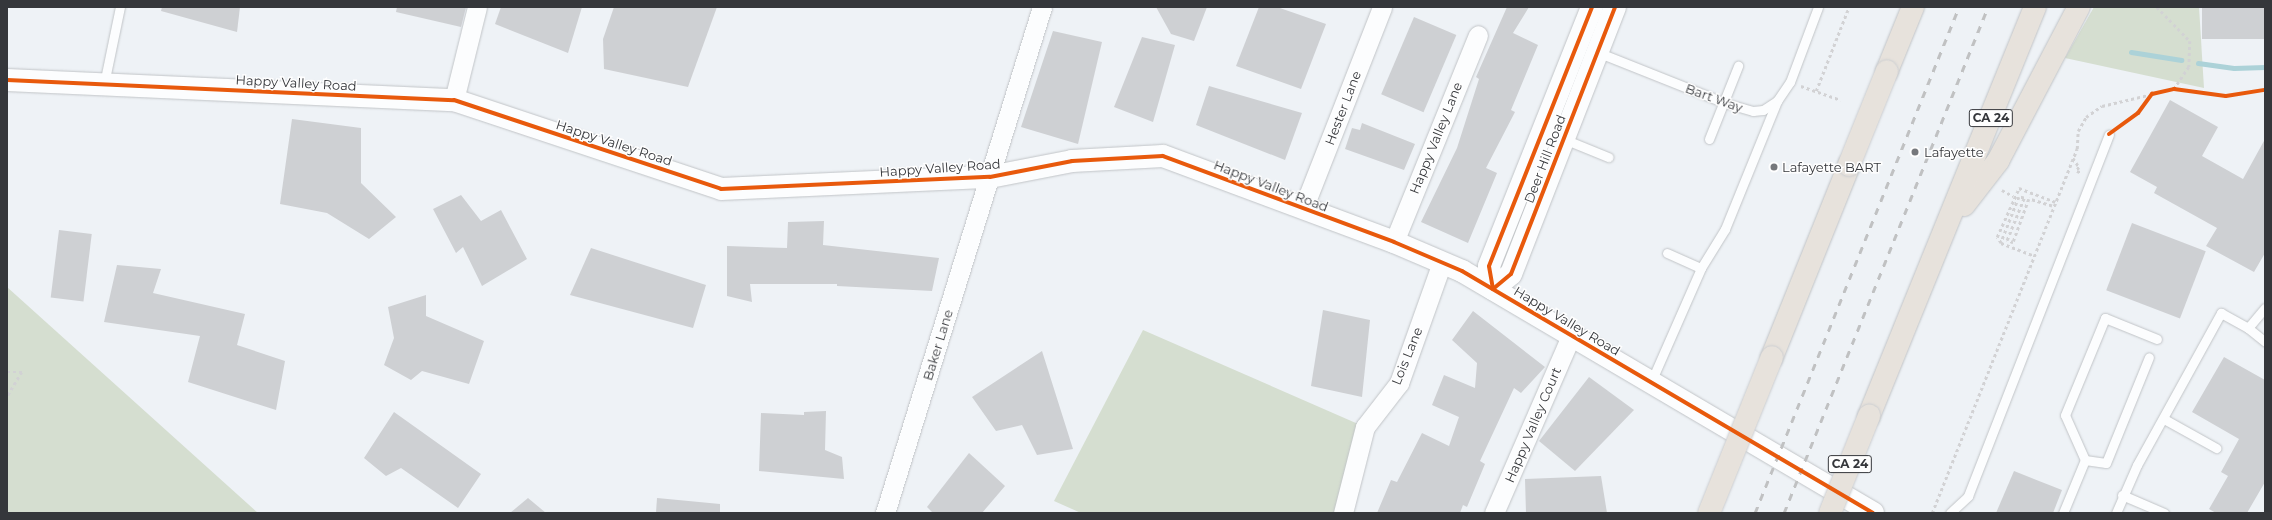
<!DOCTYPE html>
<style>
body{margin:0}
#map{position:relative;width:2272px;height:520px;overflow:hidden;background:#eef2f6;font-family:Montserrat,sans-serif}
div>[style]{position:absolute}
.green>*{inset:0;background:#d5ded0}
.stream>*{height:5px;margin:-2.5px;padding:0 2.5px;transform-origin:2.5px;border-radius:2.5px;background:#acd2d8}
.building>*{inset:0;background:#ced0d3;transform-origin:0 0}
.path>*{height:2.5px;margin-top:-1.25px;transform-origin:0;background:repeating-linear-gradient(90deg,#d2d2d4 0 3px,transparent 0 6px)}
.roads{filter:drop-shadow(0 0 1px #c1c4c7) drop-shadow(0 0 1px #c1c4c7)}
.service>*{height:9px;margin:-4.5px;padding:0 4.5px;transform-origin:4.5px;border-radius:4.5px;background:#fcfdfe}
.minor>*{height:19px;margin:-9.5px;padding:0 9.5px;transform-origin:9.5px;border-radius:9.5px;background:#fcfdfe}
.tertiary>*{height:22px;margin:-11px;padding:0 11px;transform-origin:11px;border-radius:11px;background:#fcfdfe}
.motorway>*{height:22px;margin:-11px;padding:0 11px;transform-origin:11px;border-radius:11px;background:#e7e2dc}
.rail>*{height:3px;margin-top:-1.5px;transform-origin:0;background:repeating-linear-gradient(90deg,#c0c1c2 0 7px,transparent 0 14px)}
.bridges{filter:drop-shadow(0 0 1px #ccced1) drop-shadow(0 0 1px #ccced1)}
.motorway-bridge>*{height:22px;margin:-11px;padding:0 11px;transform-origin:11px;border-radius:11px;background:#e7e2dc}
.cycleway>*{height:4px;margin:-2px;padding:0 2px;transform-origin:2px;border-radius:2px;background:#e8590c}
.dots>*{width:11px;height:11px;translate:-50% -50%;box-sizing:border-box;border:2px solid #fefefe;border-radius:50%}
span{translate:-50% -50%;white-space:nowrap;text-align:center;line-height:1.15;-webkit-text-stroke:3px #fefefe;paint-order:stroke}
.shield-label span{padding:1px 3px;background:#fefefe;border:1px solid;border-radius:3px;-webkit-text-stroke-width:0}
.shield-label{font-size:12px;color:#35373b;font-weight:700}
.street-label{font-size:13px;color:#35373b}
.poi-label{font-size:13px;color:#35373b}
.left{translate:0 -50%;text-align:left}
.frame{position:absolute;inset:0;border:8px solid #35373b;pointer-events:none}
</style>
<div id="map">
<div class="green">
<div style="clip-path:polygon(2094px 7px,2199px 7px,2204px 88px,2065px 58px)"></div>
<div style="clip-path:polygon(7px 287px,258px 513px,7px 513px)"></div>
<div style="clip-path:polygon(1143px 330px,1365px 427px,1343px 513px,1081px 513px,1054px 501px)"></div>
</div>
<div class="stream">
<div style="left:2131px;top:52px;width:51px;rotate:9.1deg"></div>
<div style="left:2198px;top:63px;width:36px;rotate:8deg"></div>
<div style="left:2234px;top:68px;width:31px;rotate:-2deg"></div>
</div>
<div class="building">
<div style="clip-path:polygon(162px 7px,240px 7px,237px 32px,161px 11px)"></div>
<div style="clip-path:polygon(397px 7px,466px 7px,461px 27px,396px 12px)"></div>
<div style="clip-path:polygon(501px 7px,582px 7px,568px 53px,495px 24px)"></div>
<div style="clip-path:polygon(614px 7px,717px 7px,688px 87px,604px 69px,603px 39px)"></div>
<div style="clip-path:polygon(1156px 7px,1207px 7px,1194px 41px,1171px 34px)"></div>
<div style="clip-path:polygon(1259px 7px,1277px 7px,1326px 24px,1301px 89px,1236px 66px)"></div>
<div style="clip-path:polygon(1507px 7px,1529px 7px,1513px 33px,1538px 45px,1511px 110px,1515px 112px,1486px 168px,1497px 173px,1468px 243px,1421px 222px,1457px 148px,1479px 79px,1476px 77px)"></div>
<div style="left:2202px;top:7px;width:63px;height:32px"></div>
<div style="left:1414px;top:17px;width:46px;height:84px;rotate:23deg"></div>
<div style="clip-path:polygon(1053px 31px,1102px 42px,1078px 144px,1021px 127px)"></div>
<div style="clip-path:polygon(1142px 37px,1175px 45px,1153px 122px,1114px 107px)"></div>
<div style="clip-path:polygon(1209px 86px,1302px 113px,1285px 160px,1196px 125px)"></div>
<div style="clip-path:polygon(2170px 100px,2218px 127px,2202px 156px,2243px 179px,2265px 139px,2265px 253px,2254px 272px,2206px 246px,2217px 228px,2154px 193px,2157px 187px,2130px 172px)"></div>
<div style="clip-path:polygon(292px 119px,361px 128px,361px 183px,396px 217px,369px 239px,327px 213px,280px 204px)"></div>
<div style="clip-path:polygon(1362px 123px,1415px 144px,1404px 170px,1345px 149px,1352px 128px,1360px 130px)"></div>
<div style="clip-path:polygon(461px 195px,481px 221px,501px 210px,527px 259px,482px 286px,463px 247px,456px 253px,433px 209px)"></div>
<div style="clip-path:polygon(824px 221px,823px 245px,939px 258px,932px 291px,837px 286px,837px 284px,750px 284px,752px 302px,727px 296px,727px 246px,787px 248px,788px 222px)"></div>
<div style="left:2132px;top:223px;width:79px;height:72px;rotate:21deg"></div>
<div style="left:59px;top:230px;width:33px;height:68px;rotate:7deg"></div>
<div style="clip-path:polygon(591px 248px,706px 285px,693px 328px,570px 295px)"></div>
<div style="clip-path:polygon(117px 265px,161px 269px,153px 293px,245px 314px,237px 345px,285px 361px,276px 410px,188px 382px,200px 336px,104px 322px)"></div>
<div style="clip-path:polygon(426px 295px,426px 316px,484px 341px,469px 384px,422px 371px,411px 380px,384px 365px,394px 338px,388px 307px)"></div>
<div style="clip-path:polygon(1323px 310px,1370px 320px,1362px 397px,1311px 386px)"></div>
<div style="clip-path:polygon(1473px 311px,1545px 367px,1521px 393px,1514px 388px,1480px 461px,1485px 464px,1467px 507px,1463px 505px,1460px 513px,1377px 513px,1391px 480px,1397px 482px,1422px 433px,1449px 446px,1459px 417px,1432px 405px,1444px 375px,1475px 388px,1477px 363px,1452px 340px)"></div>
<div style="clip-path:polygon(1042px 351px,1073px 449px,1037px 455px,1022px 425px,996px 431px,972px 397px)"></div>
<div style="clip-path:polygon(2224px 357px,2265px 380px,2265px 482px,2247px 513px,2216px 513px,2209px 509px,2228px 476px,2221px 472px,2239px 439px,2192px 412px)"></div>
<div style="clip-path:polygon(1589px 377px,1634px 410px,1575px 471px,1539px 441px)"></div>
<div style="clip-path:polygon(826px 411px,825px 450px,842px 457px,844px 479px,759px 471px,761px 413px,804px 415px,804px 412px)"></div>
<div style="clip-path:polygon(394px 412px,481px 474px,458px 508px,401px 468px,386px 476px,364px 458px)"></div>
<div style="clip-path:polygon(969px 453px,1005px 486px,982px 513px,933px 513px,927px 507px)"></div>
<div style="clip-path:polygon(2014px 471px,2062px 490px,2053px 513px,1996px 513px)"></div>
<div style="clip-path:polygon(1601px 476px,1607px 513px,1526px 513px,1525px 479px)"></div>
<div style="clip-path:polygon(528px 498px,546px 513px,510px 513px)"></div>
<div style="clip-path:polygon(657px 498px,720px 504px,720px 513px,656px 513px)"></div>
</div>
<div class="path">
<div style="left:2157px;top:7px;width:47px;rotate:45.9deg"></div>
<div style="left:2190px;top:41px;width:26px;rotate:92deg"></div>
<div style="left:2189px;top:67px;width:27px;rotate:124deg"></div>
<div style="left:1801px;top:86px;width:42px;rotate:19.3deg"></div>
<div style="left:1816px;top:91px;width:90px;rotate:-68.6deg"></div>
<div style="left:2073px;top:158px;width:11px;rotate:56deg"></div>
<div style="left:2079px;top:167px;width:4px;rotate:117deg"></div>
<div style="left:2077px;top:171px;width:5px;rotate:22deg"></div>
<div style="left:2002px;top:190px;width:13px;rotate:29deg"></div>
<div style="left:2052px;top:206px;width:24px;rotate:-163deg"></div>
<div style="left:2029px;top:199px;width:47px;rotate:110deg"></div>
<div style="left:2013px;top:243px;width:7px;rotate:-153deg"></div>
<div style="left:2007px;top:240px;width:45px;rotate:-68deg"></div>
<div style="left:2024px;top:198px;width:5px;rotate:-169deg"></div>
<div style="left:2019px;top:197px;width:49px;rotate:111.4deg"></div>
<div style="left:2001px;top:243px;width:7px;rotate:-124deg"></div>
<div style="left:1997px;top:237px;width:54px;rotate:-65.8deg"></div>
<div style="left:2019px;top:188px;width:39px;rotate:21deg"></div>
<div style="left:2001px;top:243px;width:34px;rotate:21deg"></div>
<div style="left:7px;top:372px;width:15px"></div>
<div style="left:22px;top:372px;width:29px;rotate:121deg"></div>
<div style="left:1932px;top:513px;width:392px;rotate:-68.3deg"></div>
<div style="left:2077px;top:149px;width:18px;rotate:-87deg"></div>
<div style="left:2078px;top:131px;width:16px;rotate:-60deg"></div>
<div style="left:2086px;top:117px;width:19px;rotate:-35deg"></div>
<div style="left:2102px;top:106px;width:51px;rotate:-13.5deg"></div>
</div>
<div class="roads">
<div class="service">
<div style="left:1597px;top:52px;width:138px;rotate:21.7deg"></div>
<div style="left:1725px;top:103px;width:29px;rotate:16deg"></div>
<div style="left:1753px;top:111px;width:10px;rotate:-6deg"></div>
<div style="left:1763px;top:110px;width:17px;rotate:-33deg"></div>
<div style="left:1777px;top:101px;width:23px;rotate:-56deg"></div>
<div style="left:1790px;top:82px;width:80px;rotate:-69.5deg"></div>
<div style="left:104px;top:84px;width:79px;rotate:-78.3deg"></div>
<div style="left:1564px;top:139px;width:48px;rotate:22.2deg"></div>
<div style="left:1709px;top:139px;width:79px;rotate:-68.3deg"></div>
<div style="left:1667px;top:253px;width:37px;rotate:24deg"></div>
<div style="left:2248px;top:328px;width:26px;rotate:-50deg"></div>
<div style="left:1651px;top:382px;width:124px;rotate:-66.3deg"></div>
<div style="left:1701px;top:268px;width:46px;rotate:-58.4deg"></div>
<div style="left:1725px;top:229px;width:138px;rotate:-67.9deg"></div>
<div style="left:2164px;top:419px;width:60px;rotate:29.1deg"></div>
<div style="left:2085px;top:460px;width:49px;rotate:-114deg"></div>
<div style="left:2065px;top:415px;width:105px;rotate:-67.6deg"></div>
<div style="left:2105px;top:318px;width:56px;rotate:22deg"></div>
<div style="left:2122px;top:495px;width:46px;rotate:23.2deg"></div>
<div style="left:1950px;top:513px;width:25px;rotate:-43deg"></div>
<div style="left:1968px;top:496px;width:388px;rotate:-68.7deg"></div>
<div style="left:2063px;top:513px;width:57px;rotate:-67.5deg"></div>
<div style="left:2085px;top:460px;width:21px;rotate:8deg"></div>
<div style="left:2106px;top:463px;width:114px;rotate:-67.9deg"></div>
<div style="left:2116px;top:513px;width:52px;rotate:-66.4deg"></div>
<div style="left:2137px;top:465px;width:174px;rotate:-61.1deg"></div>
<div style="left:2221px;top:313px;width:31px;rotate:29deg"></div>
<div style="left:2248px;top:328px;width:22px;rotate:39deg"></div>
</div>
<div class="minor">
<div style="left:454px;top:100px;width:96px;rotate:-76.1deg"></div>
<div style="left:1303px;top:209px;width:217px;rotate:-68.6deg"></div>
<div style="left:1394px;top:242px;width:223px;rotate:-67.9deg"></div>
<div style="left:885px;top:513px;width:530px;rotate:-72.76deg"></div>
<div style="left:1343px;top:513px;width:89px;rotate:-75.7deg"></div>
<div style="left:1365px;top:427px;width:56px;rotate:-52.3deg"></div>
<div style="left:1399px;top:383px;width:128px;rotate:-70.4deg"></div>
<div style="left:1494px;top:513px;width:193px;rotate:-66.5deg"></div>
</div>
<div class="tertiary">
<div style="left:7px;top:80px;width:447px;rotate:2.6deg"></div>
<div style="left:454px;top:100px;width:281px;rotate:18.4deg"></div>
<div style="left:721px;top:189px;width:269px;rotate:-2.6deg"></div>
<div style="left:990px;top:177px;width:84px;rotate:-11deg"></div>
<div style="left:1072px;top:161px;width:91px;rotate:-3.1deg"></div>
<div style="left:1163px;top:156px;width:246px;rotate:20.4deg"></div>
<div style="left:1394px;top:242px;width:74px;rotate:23.1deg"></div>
<div style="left:1462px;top:271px;width:477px;rotate:30.5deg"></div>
<div style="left:1493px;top:289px;width:23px;rotate:-40deg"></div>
<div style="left:1511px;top:274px;width:287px;rotate:-68.7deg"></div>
<div style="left:1493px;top:289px;width:23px;rotate:-100deg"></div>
<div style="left:1489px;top:266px;width:279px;rotate:-68.3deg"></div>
</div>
<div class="motorway">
<div style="left:1887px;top:71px;width:69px;rotate:-67.9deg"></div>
<div style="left:1964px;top:205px;width:56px;rotate:-52.3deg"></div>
<div style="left:1998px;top:161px;width:174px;rotate:-62.3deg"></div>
<div style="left:1772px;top:357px;width:207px;rotate:-68.1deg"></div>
<div style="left:1869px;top:416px;width:441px;rotate:-67.9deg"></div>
</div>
</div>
<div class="rail">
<div style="left:1755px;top:513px;width:546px;rotate:-68.04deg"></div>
<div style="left:1784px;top:513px;width:546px;rotate:-68.04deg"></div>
</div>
<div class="bridges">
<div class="motorway-bridge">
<div style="left:1849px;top:165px;width:101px;rotate:-68deg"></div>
<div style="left:1709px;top:513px;width:168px;rotate:-68deg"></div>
<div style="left:1830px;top:513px;width:105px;rotate:-68.1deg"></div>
</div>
</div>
<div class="cycleway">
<div style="left:7px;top:80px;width:447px;rotate:2.6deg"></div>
<div style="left:454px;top:100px;width:281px;rotate:18.4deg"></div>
<div style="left:721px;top:189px;width:269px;rotate:-2.6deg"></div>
<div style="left:990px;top:177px;width:84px;rotate:-11deg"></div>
<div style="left:1072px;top:161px;width:91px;rotate:-3.1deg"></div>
<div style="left:1163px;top:156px;width:246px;rotate:20.4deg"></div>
<div style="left:1394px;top:242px;width:74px;rotate:23.1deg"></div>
<div style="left:1462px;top:271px;width:477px;rotate:30.5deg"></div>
<div style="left:2109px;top:134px;width:36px;rotate:-36deg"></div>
<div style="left:2138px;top:113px;width:24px;rotate:-54deg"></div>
<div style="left:2152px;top:94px;width:23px;rotate:-13deg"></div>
<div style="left:2174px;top:89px;width:52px;rotate:7.7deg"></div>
<div style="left:2226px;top:96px;width:39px;rotate:-9deg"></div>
<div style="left:1493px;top:289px;width:23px;rotate:-40deg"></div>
<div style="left:1511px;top:274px;width:287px;rotate:-68.7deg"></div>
<div style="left:1493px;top:289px;width:23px;rotate:-100deg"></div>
<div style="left:1489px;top:266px;width:279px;rotate:-68.3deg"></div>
</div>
<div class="dots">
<div style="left:1915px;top:152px;background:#76787c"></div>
<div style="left:1774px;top:167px;background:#76787c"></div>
</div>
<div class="shield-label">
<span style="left:1991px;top:118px">CA 24</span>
<span style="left:1850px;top:464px">CA 24</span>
</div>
<div class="street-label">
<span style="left:296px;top:83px;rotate:3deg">Happy Valley Road</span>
<span style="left:1714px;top:98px;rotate:20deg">Bart Way</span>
<span style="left:1343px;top:108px;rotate:-69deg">Hester Lane</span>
<span style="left:1436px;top:138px;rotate:-68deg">Happy Valley Lane</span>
<span style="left:614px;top:143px;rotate:18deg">Happy Valley Road</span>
<span style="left:1545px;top:159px;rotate:-69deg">Deer Hill Road</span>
<span style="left:940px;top:168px;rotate:-4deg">Happy Valley Road</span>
<span style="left:1271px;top:186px;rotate:21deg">Happy Valley Road</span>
<span style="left:1567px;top:321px;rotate:31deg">Happy Valley Road</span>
<span style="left:938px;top:345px;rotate:-73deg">Baker Lane</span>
<span style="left:1407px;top:356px;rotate:-68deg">Lois Lane</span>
<span style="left:1533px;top:425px;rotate:-67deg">Happy Valley Court</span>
</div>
<div class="poi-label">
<span class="left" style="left:1924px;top:152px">Lafayette</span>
<span class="left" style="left:1782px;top:167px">Lafayette BART</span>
</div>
<div class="frame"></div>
</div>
